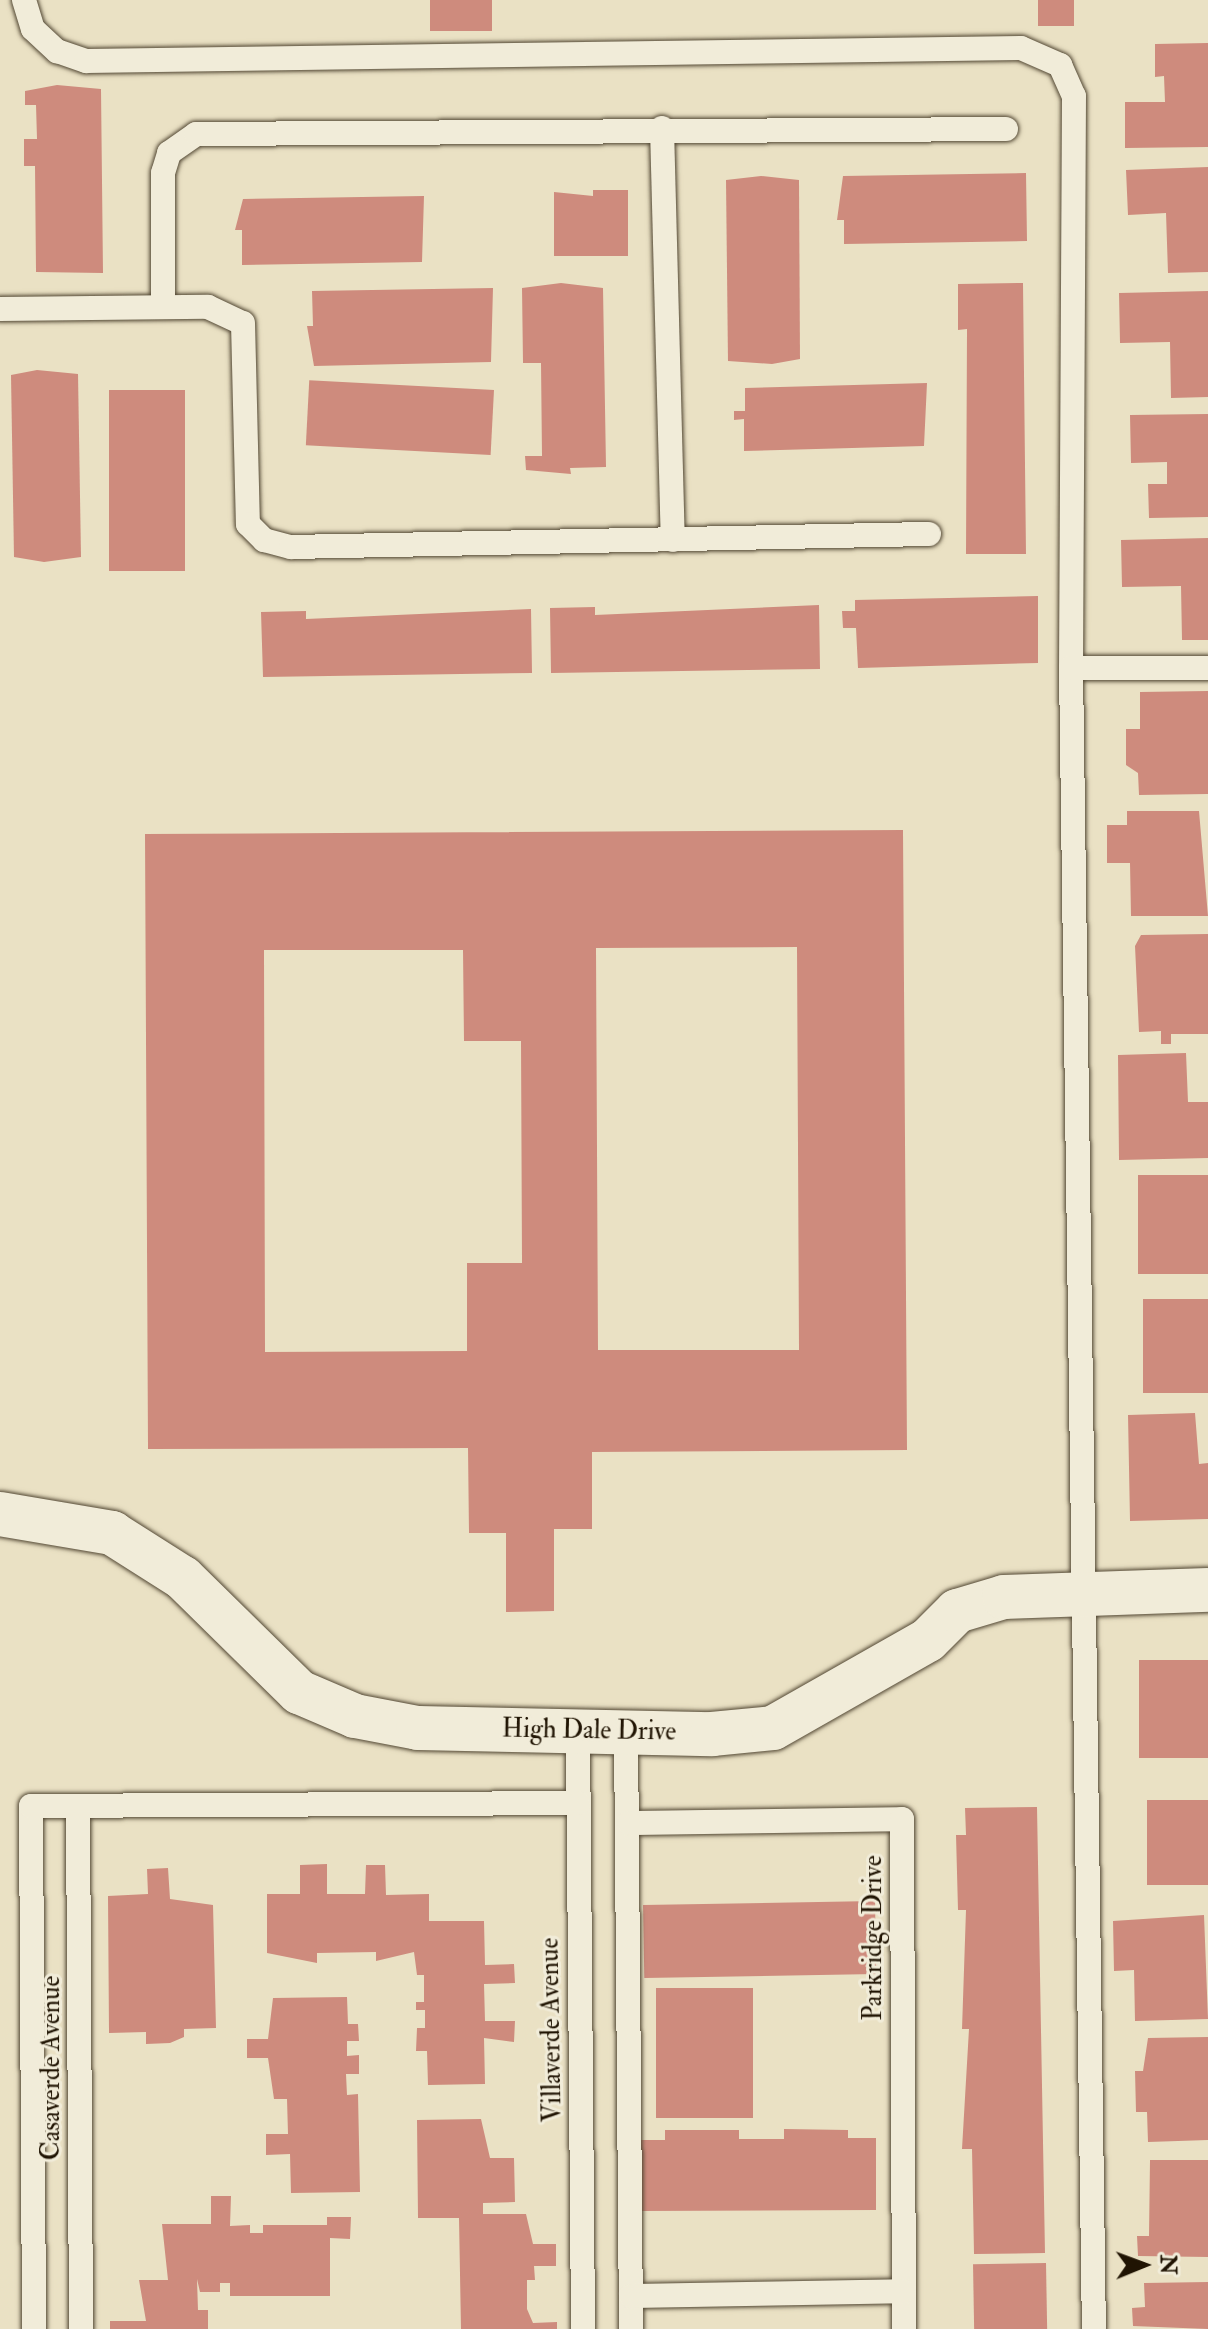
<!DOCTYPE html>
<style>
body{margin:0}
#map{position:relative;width:1208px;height:2329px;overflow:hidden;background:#eae1c4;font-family:"IM FELL Double Pica",serif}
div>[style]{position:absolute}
.building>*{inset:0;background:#ce8b7d;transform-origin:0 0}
.roads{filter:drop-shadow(0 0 2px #524733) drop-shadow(0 0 2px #524733)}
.service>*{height:24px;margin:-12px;padding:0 12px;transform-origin:12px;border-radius:12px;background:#f1ecd9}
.minor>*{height:44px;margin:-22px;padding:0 22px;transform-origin:22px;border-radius:22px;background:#f1ecd9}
span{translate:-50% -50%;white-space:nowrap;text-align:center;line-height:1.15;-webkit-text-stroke:6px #f1ecd9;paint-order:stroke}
.street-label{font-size:26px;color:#201403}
.north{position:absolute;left:1104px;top:2225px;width:80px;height:80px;-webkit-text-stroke:6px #f1ecd9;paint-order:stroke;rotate:89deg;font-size:22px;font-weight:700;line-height:32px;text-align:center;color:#201403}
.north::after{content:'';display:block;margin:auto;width:28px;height:36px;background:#201403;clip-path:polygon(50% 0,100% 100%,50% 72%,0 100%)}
</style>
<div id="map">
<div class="building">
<div style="left:430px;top:0;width:62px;height:31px"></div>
<div style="left:1038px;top:0;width:36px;height:26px"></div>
<div style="clip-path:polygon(1208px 43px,1208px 147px,1125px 148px,1125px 102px,1165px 102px,1164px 76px,1155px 77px,1155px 44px)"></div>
<div style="clip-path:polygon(57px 85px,101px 89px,103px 273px,36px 272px,35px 166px,24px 166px,24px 139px,37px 139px,36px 105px,25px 105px,25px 91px)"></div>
<div style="clip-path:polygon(1208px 167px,1208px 272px,1168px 273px,1166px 213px,1128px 215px,1126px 170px)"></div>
<div style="clip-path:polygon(1026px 173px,1027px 241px,844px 244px,844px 220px,837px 220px,843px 176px)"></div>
<div style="clip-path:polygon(761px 176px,799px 180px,800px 359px,772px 364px,728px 361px,726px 180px)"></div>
<div style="clip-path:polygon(593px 190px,628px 190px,628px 256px,554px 256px,554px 192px,593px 196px)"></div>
<div style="clip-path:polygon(424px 196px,422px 262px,242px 265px,242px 230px,235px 230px,243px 199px)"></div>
<div style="clip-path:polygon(561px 283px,603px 288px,606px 467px,570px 468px,571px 474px,526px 470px,525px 456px,542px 456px,541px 363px,523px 363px,522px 288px)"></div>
<div style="clip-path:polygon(1023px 283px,1026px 554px,966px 554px,967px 329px,958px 330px,958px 284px)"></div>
<div style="clip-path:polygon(493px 288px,491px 362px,314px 366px,307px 326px,313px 326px,312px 291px)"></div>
<div style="clip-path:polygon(1208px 291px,1208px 397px,1171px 398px,1170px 342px,1120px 343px,1119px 293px)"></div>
<div style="clip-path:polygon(37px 370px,78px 374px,81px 557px,44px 562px,14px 557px,11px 375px)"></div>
<div style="clip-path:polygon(927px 383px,924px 446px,744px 451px,744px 419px,734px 420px,734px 411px,745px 411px,745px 388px)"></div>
<div style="left:109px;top:390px;width:76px;height:181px"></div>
<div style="left:494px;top:390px;width:65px;height:185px;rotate:93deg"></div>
<div style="clip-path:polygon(1208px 414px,1208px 517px,1149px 518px,1148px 484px,1167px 484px,1167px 462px,1131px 463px,1130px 415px)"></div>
<div style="clip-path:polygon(1208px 538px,1208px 640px,1182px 640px,1181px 586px,1122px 587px,1121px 540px)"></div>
<div style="clip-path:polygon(1038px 596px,1038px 663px,858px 668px,856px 628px,843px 628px,842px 611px,855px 611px,855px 600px)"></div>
<div style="clip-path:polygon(819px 605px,820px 669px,551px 673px,550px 608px,595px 607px,595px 615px)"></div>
<div style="clip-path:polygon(531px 609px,532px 673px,263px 677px,261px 612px,306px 611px,306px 619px)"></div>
<div style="clip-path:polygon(1208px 691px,1208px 794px,1139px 795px,1138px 773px,1126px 765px,1126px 729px,1140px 729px,1140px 692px)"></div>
<div style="clip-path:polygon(1127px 811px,1199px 811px,1208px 916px,1131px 916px,1130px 863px,1107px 863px,1107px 825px,1127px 825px)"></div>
<div style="clip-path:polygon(evenodd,903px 830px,907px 1450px,592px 1452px,592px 1529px,554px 1529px,554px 1611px,506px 1612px,506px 1533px,469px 1533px,468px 1448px,148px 1449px,145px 834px,903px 830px,797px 947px,799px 1350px,598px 1350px,596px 948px,797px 947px,903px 830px,264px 950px,463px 950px,464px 1041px,521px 1041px,522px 1263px,467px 1263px,467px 1351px,265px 1352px,264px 950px)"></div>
<div style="clip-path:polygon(1208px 934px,1208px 1034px,1171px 1034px,1171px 1044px,1161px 1044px,1161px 1031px,1139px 1032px,1135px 946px,1141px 935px)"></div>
<div style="clip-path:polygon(1186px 1053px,1188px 1102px,1208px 1102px,1208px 1158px,1119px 1160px,1118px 1055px)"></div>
<div style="left:1208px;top:1175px;width:99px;height:70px;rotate:90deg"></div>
<div style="left:1208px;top:1299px;width:94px;height:65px;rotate:90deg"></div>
<div style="clip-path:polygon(1195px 1413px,1199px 1464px,1208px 1463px,1208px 1519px,1130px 1521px,1128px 1415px)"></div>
<div style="left:1208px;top:1660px;width:98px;height:69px;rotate:90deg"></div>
<div style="left:1208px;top:1800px;width:85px;height:61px;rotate:90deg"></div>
<div style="clip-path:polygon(1037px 1807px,1045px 2253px,974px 2254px,972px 2149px,962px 2149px,969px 2029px,962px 2029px,966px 1910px,958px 1910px,956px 1835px,966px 1835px,965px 1808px)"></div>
<div style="clip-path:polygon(327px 1864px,327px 1894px,365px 1894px,366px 1865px,385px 1865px,386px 1895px,429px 1894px,429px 1921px,484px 1921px,485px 1965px,514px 1964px,515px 1983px,484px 1984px,485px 2021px,515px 2021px,514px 2042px,484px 2038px,485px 2084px,428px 2085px,427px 2051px,416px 2051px,417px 2028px,425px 2028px,425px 2010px,416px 2010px,416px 2002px,424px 2002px,424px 1975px,417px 1975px,414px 1952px,376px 1961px,376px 1952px,317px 1953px,317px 1963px,267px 1953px,267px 1894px,300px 1894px,300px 1865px)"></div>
<div style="clip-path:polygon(168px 1868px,170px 1899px,213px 1905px,216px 2028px,184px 2029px,184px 2037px,170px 2043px,146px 2044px,146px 2032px,109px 2033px,108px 1896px,148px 1894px,147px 1869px)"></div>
<div style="left:875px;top:1901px;width:73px;height:232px;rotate:89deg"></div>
<div style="clip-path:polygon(1204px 1915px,1208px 2019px,1135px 2021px,1134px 1970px,1114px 1971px,1113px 1921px)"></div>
<div style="left:753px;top:1988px;width:130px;height:97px;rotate:90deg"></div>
<div style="clip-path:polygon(347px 1997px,348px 2024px,358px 2024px,359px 2041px,347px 2041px,347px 2056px,359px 2055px,359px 2074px,346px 2074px,347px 2095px,358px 2094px,360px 2192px,291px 2193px,290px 2154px,266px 2155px,266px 2134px,288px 2134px,287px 2099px,274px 2099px,268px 2058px,247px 2058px,247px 2039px,268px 2039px,273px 1998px)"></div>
<div style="clip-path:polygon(1208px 2037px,1208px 2140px,1148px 2142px,1147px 2112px,1136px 2112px,1135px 2071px,1143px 2071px,1148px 2038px)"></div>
<div style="clip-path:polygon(481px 2119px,490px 2158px,514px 2158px,515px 2202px,483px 2203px,483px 2214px,526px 2214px,533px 2244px,556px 2244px,556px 2266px,534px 2266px,535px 2280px,527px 2280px,527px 2309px,533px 2323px,557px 2322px,557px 2329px,461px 2329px,459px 2218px,418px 2218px,417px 2120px)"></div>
<div style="clip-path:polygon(784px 2129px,848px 2130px,848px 2138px,876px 2138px,876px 2210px,640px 2211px,640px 2140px,665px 2140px,665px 2130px,739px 2130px,739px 2139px,784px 2139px)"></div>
<div style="clip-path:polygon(1150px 2160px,1208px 2160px,1208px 2257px,1138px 2256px,1137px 2236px,1149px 2236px)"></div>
<div style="clip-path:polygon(211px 2196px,231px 2196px,230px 2226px,250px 2225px,250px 2233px,263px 2233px,263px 2225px,327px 2225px,327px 2217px,351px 2217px,350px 2239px,330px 2238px,330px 2296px,230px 2296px,230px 2283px,220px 2283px,220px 2292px,200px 2292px,197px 2279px,198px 2310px,208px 2310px,208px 2329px,110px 2329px,110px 2321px,146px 2321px,139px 2280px,168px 2280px,162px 2224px,211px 2224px)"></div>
<div style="left:1046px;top:2263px;width:66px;height:73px;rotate:89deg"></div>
<div style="clip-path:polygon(1208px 2282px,1208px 2329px,1133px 2326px,1132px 2308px,1145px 2307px,1144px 2283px)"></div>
</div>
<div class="roads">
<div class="service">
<div style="left:24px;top:0;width:30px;rotate:73deg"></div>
<div style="left:33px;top:29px;width:33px;rotate:43deg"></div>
<div style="left:57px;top:51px;width:31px;rotate:19deg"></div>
<div style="left:86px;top:61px;width:935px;rotate:-0.8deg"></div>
<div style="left:1021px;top:48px;width:43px;rotate:23.6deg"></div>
<div style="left:1060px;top:65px;width:34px;rotate:66deg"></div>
<div style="left:1074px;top:96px;width:572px;rotate:90.3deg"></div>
<div style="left:1071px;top:668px;width:1661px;rotate:89.21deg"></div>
<div style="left:662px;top:128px;width:412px;rotate:88.5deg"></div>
<div style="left:163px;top:306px;width:133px;rotate:-90deg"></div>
<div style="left:163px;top:173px;width:21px;rotate:-73deg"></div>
<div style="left:169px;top:153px;width:33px;rotate:-35deg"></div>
<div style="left:196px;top:134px;width:810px;rotate:-0.35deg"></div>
<div style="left:0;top:309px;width:208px;rotate:-0.6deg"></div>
<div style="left:208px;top:307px;width:38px;rotate:25deg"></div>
<div style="left:243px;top:323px;width:201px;rotate:88.6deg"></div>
<div style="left:248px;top:524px;width:23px;rotate:45deg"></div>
<div style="left:264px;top:540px;width:28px;rotate:15deg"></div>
<div style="left:291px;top:547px;width:638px;rotate:-1.17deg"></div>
<div style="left:1071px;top:668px;width:137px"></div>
<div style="left:578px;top:1731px;width:598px;rotate:89.52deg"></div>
<div style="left:626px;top:1731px;width:598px;rotate:89.52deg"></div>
<div style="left:78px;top:1806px;width:523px;rotate:89.67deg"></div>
<div style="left:629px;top:1823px;width:273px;rotate:-0.8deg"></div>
<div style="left:902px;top:1819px;width:510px;rotate:89.78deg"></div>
<div style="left:631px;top:2296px;width:273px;rotate:-1deg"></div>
<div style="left:34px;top:2329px;width:523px;rotate:-90.33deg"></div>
<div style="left:31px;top:1806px;width:547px;rotate:-0.31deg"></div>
</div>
<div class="minor">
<div style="left:0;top:1514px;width:114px;rotate:9.6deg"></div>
<div style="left:112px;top:1533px;width:84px;rotate:32.4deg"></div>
<div style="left:183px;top:1578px;width:163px;rotate:44.5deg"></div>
<div style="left:299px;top:1692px;width:61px;rotate:23.2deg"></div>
<div style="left:355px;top:1716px;width:64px;rotate:10.8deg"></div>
<div style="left:418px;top:1728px;width:294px;rotate:1.2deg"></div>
<div style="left:712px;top:1734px;width:61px;rotate:-5.6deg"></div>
<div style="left:773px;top:1728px;width:178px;rotate:-29.6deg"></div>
<div style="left:928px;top:1640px;width:41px;rotate:-45deg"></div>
<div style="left:957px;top:1611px;width:49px;rotate:-16.6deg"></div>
<div style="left:1004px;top:1597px;width:204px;rotate:-2deg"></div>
</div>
</div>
<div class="street-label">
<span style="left:589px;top:1731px;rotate:1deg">High Dale Drive</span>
<span style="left:874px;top:1938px;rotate:-90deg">Parkridge Drive</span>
<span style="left:552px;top:2030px;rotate:-91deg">Villaverde Avenue</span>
<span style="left:52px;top:2068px;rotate:-90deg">Casaverde Avenue</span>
</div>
<div class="north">N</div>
</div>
